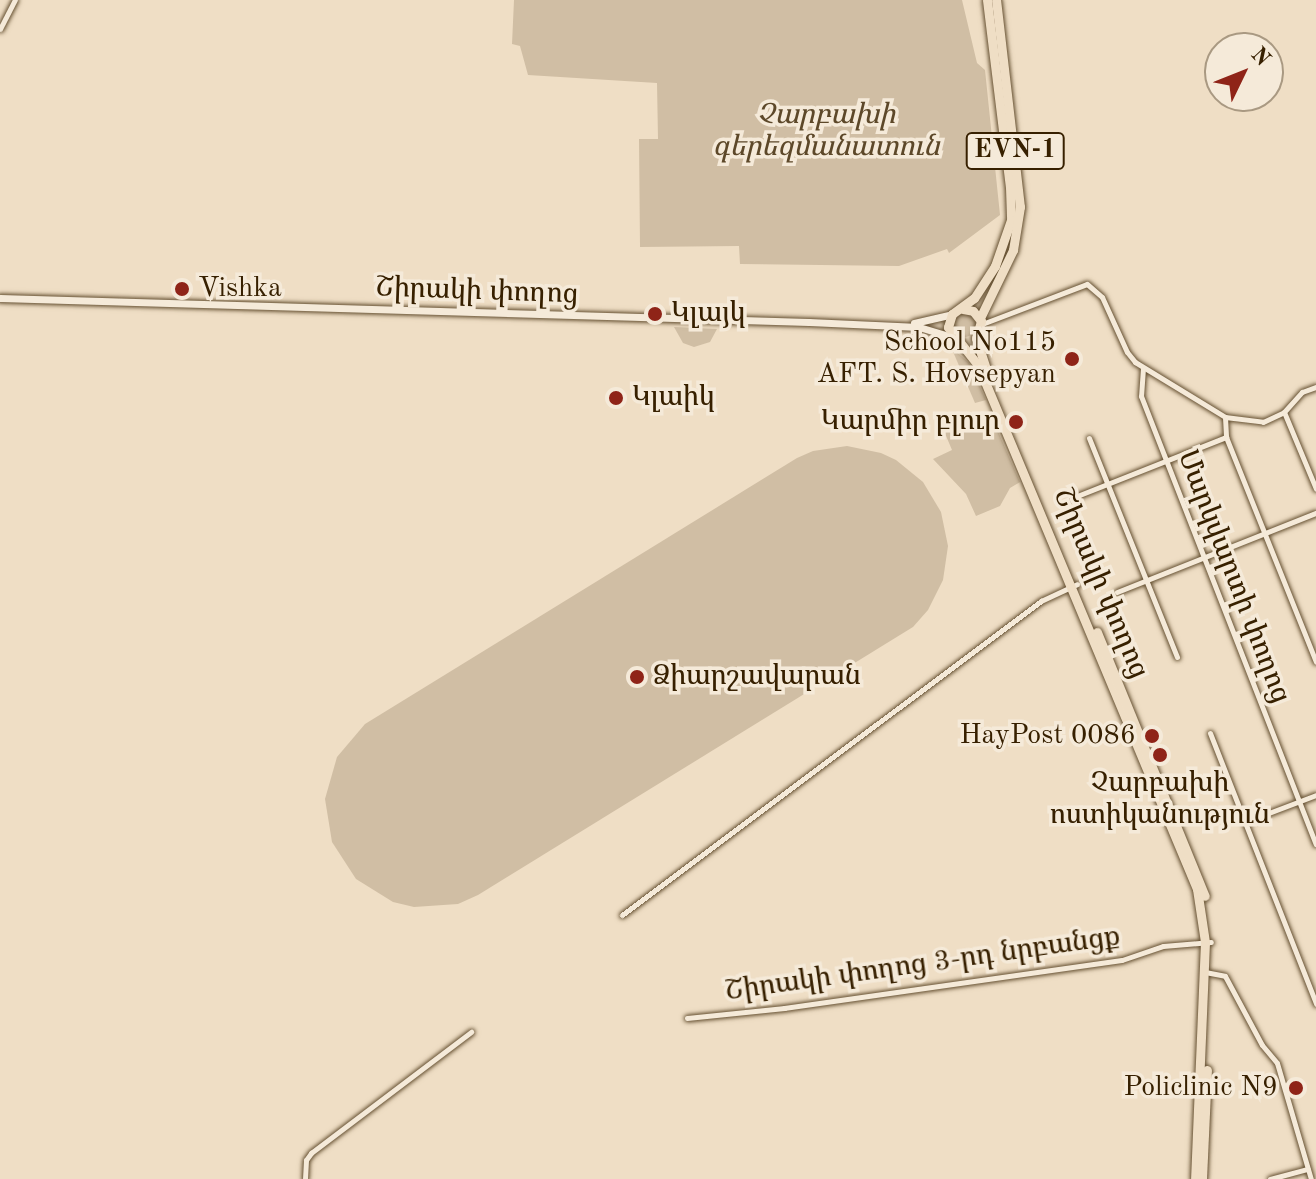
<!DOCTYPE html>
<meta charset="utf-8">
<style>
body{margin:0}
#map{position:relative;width:1316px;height:1179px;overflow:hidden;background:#efdec5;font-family:"Old Standard TT","Noto Serif Armenian",serif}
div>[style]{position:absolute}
.green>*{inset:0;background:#d0bea4}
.round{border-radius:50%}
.roads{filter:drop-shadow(0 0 2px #655031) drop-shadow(0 0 2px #655031)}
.street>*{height:5px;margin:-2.5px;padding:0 2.5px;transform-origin:2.5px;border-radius:2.5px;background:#f5ead9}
.secondary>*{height:7px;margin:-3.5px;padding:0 3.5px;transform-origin:3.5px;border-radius:3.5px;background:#f5ead9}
.highway>*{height:9px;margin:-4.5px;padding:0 4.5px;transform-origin:4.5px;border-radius:4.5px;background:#efdec5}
.dots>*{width:22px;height:22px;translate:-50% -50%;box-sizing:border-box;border:4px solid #f5ead9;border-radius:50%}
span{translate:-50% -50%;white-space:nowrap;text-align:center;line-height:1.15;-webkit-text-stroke:7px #f5ead9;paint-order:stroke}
.shield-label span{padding:2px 6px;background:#f5ead9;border:2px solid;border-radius:6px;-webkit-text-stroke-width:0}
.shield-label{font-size:26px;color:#372000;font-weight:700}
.park-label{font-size:28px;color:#5d4829;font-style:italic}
.poi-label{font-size:28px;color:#372000}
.left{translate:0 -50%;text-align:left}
.right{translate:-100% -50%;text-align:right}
.street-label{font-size:28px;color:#372000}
.north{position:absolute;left:1204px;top:32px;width:80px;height:80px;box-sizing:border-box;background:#f5ead9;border:2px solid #a99982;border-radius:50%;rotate:47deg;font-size:22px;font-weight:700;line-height:32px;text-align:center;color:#372000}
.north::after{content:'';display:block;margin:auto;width:28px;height:36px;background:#8f2418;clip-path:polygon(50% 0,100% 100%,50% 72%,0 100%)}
</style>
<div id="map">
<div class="green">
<div style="clip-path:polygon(514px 0,962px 0,977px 63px,985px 70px,1000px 215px,949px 253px,947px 249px,899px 266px,740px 264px,739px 246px,640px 247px,639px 139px,658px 139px,657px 83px,528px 75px,520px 46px,512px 44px)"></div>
<div class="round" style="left:952px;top:313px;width:24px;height:24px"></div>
<div style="clip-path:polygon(674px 327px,717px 329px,710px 342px,694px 347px,683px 343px)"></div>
<div style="clip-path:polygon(951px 347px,969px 363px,986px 400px,975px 403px)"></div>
<div style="clip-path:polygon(990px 413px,1020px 482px,1010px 488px,1000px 506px,976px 516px,966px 494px,933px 459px,952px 450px,944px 431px)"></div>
<div style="clip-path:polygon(847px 446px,881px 453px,896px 460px,923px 482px,941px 512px,948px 546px,943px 580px,928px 610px,913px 627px,478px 895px,458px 904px,414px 907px,393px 902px,356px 879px,332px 842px,325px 799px,337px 757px,365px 724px,797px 458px,813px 451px)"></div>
</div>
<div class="roads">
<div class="street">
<div style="left:0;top:29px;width:33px;rotate:-63deg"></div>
<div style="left:982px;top:324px;width:112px;rotate:-20.9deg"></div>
<div style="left:1087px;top:284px;width:20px;rotate:41deg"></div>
<div style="left:1102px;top:297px;width:60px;rotate:65.6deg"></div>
<div style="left:1127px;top:352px;width:13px;rotate:51deg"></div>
<div style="left:1135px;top:362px;width:105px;rotate:31.4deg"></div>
<div style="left:1225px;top:417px;width:38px;rotate:7deg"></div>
<div style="left:1263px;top:422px;width:23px;rotate:-25deg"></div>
<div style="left:1284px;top:412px;width:27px;rotate:-48deg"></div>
<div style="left:1302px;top:392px;width:15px;rotate:-20deg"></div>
<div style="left:1143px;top:368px;width:28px;rotate:94deg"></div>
<div style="left:1141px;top:396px;width:481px;rotate:68.7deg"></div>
<div style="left:1284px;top:412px;width:83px;rotate:67.4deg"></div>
<div style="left:1225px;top:417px;width:20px;rotate:87deg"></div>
<div style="left:1226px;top:437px;width:242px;rotate:68.2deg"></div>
<div style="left:1089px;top:438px;width:236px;rotate:68.1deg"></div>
<div style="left:1072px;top:498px;width:166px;rotate:-21.6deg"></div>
<div style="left:1117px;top:592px;width:214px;rotate:-21.7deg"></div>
<div style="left:1210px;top:733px;width:291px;rotate:68.6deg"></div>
<div style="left:1245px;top:822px;width:76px;rotate:-20.8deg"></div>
<div style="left:622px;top:915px;width:524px;rotate:-36.85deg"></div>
<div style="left:1041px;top:601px;width:40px;rotate:-25deg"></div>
<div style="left:1205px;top:972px;width:20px;rotate:11deg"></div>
<div style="left:1225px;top:976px;width:78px;rotate:61.8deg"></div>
<div style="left:1262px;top:1045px;width:23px;rotate:50deg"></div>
<div style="left:1277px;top:1063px;width:121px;rotate:73.7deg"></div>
<div style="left:687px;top:1018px;width:98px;rotate:-5.9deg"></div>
<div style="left:784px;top:1008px;width:341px;rotate:-8.1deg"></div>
<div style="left:1122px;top:960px;width:43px;rotate:-18.9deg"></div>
<div style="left:1163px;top:946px;width:48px;rotate:-4.8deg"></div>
<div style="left:305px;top:1179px;width:19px;rotate:-87deg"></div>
<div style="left:306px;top:1160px;width:9px;rotate:-54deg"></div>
<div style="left:311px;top:1153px;width:201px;rotate:-37.1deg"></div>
<div style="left:1270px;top:1179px;width:39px;rotate:-15deg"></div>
</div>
<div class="secondary">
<div style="left:0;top:298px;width:809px;rotate:1.7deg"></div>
<div style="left:809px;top:322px;width:110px;rotate:2.6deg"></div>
<div style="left:919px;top:327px;width:34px;rotate:17deg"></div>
<div style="left:914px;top:323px;width:39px;rotate:-13deg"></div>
</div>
<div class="highway">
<div style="left:987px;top:0;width:188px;rotate:83deg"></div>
<div style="left:1010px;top:187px;width:33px;rotate:88deg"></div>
<div style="left:1011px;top:220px;width:49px;rotate:109.2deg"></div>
<div style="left:995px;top:266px;width:38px;rotate:123deg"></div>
<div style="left:974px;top:298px;width:27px;rotate:144deg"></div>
<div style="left:952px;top:314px;width:14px;rotate:107deg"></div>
<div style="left:948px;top:327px;width:48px;rotate:51.7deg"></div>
<div style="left:978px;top:365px;width:568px;rotate:67.32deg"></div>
<div style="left:1197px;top:889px;width:54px;rotate:81.4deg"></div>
<div style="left:1205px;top:942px;width:237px;rotate:92.4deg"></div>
<div style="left:963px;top:309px;width:10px;rotate:11deg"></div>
<div style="left:973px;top:311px;width:13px;rotate:51deg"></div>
<div style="left:981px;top:321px;width:18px;rotate:106deg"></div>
<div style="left:976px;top:338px;width:35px;rotate:72deg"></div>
<div style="left:980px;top:318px;width:76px;rotate:-64.1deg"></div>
<div style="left:1013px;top:250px;width:44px;rotate:-80.8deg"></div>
<div style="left:1020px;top:207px;width:208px;rotate:-96.6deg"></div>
<div style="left:1097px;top:632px;width:285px;rotate:67.8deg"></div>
<div style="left:1202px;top:1179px;width:109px;rotate:-87.4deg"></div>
</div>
</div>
<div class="dots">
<div style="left:182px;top:289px;background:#8f2418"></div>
<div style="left:655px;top:314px;background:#8f2418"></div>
<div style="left:1072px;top:359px;background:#8f2418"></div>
<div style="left:616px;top:398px;background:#8f2418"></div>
<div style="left:1016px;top:422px;background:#8f2418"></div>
<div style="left:637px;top:677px;background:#8f2418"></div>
<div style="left:1152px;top:736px;background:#8f2418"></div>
<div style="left:1160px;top:755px;background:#8f2418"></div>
<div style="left:1296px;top:1088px;background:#8f2418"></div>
</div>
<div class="shield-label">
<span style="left:1015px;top:151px">EVN-1</span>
</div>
<div class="park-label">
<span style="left:826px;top:132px">Չարբախի<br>գերեզմանատուն</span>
</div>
<div class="poi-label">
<span class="left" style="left:198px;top:289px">Vishka</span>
<span class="left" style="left:671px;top:314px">Կլայկ</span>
<span class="right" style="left:1056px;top:359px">School No115<br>AFT. S. Hovsepyan</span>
<span class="left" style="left:632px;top:398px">Կլաիկ</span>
<span class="right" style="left:1000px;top:422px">Կարմիր բլուր</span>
<span class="left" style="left:653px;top:677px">Ձիարշավարան</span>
<span class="right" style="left:1136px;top:736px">HayPost 0086</span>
<span style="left:1160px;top:800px">Չարբախի<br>ոստիկանություն</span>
<span class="right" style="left:1278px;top:1088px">Policlinic N9</span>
</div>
<div class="street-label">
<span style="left:477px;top:292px;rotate:2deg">Շիրակի փողոց</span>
<span style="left:1233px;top:577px;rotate:69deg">Մարկվարտի փողոց</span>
<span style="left:1100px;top:584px;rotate:67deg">Շիրակի փողոց</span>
<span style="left:923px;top:965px;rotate:-8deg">Շիրակի փողոց 3-րդ նրբանցք</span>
</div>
<div class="north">N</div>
</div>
